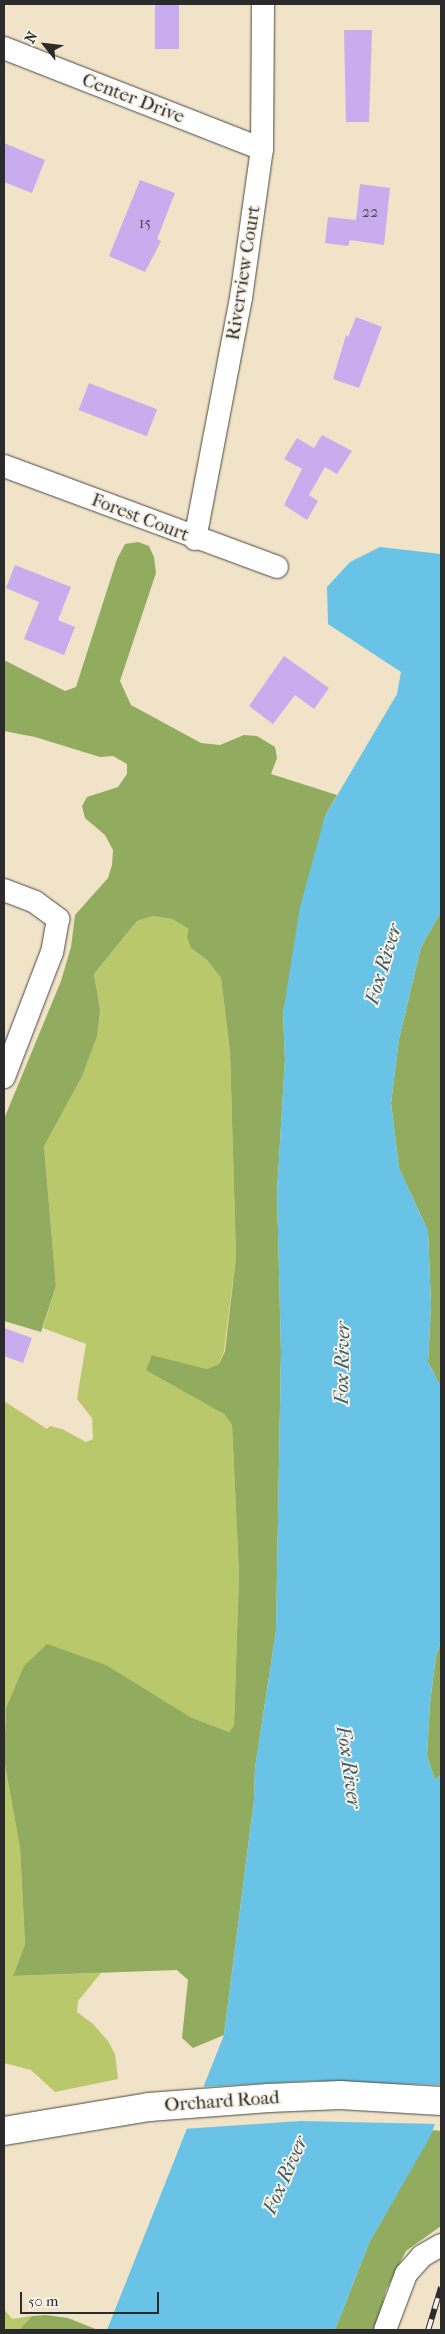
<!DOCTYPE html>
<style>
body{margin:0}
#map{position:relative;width:445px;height:2334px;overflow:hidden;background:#f1e3c8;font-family:"IM FELL French Canon",serif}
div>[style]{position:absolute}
.green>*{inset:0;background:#b9c86b}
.forest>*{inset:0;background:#92ac5f}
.water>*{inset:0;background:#68c3e6}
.pier>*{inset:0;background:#f1e3c8}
.building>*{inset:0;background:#c9aced;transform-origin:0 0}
.roads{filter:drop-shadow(0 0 1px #494743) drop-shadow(0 0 1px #494743)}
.minor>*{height:22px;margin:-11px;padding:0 11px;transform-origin:11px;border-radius:11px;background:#fff}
.major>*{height:28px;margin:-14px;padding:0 14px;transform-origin:14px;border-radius:14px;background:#fff}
.rail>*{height:5.5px;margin-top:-2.75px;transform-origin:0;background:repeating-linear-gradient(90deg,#f7f3e8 0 11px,#2b2b2b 0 22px);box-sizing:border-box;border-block:1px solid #2b2b2b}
span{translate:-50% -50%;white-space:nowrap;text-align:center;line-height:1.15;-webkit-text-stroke:4px #f7f3e8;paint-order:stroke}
.number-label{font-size:16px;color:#524b5c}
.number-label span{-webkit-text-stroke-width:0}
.street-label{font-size:19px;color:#2b2b2b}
.water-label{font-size:20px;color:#3d5963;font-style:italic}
.frame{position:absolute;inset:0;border:5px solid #2b2b2b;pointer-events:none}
.north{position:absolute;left:20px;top:20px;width:50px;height:50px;-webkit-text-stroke:4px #f7f3e8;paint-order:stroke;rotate:299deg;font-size:14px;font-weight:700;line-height:20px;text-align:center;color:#2b2b2b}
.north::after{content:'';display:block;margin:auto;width:18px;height:22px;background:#2b2b2b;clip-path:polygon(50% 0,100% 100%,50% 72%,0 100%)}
.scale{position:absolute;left:20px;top:2292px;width:139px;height:22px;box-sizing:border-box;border:2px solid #2b2b2b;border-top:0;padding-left:6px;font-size:15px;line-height:18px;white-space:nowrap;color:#2b2b2b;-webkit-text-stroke:4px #f7f3e8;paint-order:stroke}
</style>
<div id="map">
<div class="green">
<div style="clip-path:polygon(152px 916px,172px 919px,190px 929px,191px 948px,207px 960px,221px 978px,230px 1052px,236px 1257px,224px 1351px,219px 1364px,207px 1369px,152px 1355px,200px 1399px,224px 1414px,232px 1425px,239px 1574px,234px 1725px,229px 1732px,190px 1717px,161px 1702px,6px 1708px,4px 1760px,20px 1848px,25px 1944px,13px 1976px,101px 1973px,78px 2001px,77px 2012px,93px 2024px,108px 2041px,115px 2054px,118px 2079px,55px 2092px,31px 2070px,4px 2063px,4px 1401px,47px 1429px,50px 1426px,62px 1429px,86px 1442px,93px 1439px,92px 1418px,77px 1399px,86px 1344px,43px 1328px,56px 1286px,44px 1146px,100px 1009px,94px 974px,137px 921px)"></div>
<div style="clip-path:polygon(4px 2309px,12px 2319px,32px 2316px,19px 2330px,4px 2330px)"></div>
</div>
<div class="forest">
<div style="clip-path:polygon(138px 542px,149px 546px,154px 557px,156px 573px,120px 681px,131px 705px,201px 743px,220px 745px,244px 735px,257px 736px,275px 747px,277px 758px,271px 774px,337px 795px,325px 816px,283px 1013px,285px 1059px,277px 1192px,281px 1352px,276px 1631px,255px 1768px,254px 1800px,224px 2035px,193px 2048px,182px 2038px,188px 1980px,177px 1970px,13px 1976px,25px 1944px,20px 1848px,4px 1760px,6px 1708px,24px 1666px,47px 1644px,106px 1665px,190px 1717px,229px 1732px,234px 1725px,239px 1574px,232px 1425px,224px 1414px,146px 1370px,152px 1355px,207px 1369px,219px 1364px,225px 1351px,236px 1257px,230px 1052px,221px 978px,207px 960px,191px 948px,187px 937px,189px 929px,172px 919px,153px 916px,137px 921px,94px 974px,100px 1009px,97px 1036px,82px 1076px,44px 1146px,56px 1286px,41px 1332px,4px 1321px,4px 1119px,61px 981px,71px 947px,75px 915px,108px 878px,112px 865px,113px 850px,105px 835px,85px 818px,82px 806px,87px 797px,118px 787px,127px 774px,127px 764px,113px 756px,100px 757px,35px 737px,4px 731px,4px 660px,65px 691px,76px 687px,117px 559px,125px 544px)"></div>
<div style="clip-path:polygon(441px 912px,441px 1387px,428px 1362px,431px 1305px,428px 1231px,399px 1168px,391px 1103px,399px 1039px,421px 947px)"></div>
<div style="clip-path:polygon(441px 1642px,441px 1775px,435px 1780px,427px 1756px,430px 1703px,436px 1656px)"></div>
<div style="clip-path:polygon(433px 2130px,441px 2131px,441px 2226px,406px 2251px,386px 2290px,376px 2330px,335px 2330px,369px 2243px)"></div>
<div style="clip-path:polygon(46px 2315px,68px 2318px,98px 2330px,19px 2330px,32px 2316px)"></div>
</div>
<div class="water">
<div style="clip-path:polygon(380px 547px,441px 554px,441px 912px,421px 947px,399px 1039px,391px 1103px,399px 1168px,428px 1231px,431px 1305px,428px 1362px,441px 1387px,441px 1642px,436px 1656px,430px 1702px,427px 1756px,435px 1780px,441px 1775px,441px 2109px,429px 2139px,369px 2243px,335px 2330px,107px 2330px,224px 2035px,254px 1800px,255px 1768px,276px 1631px,281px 1352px,277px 1192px,285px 1059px,283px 1013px,300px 907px,325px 816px,397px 694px,401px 672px,328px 624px,327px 587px,350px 562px)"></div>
</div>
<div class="pier">
<div style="clip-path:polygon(310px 2081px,441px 2085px,441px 2116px,438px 2124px,300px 2121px,183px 2129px,200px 2087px)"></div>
</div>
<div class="building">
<div style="left:155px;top:4px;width:24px;height:45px"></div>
<div style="clip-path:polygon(344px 30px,372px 30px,369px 122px,346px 122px)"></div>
<div style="clip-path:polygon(4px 143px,45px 160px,32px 193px,4px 182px)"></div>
<div style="clip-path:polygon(140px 180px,175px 193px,157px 239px,161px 241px,145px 272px,109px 256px)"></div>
<div style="clip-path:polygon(360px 184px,390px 188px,384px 245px,350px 240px,348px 246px,325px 243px,328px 217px,356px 220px)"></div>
<div style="clip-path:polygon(356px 317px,382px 327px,359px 388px,333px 379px,346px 335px,348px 337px)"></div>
<div style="left:89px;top:383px;width:73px;height:29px;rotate:21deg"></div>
<div style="clip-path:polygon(322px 435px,352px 451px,337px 474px,325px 467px,309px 495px,318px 501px,307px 520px,284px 505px,302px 469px,284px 459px,297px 438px,314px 448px)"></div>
<div style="clip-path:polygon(15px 565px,71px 587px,58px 620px,75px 627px,64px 655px,24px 639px,39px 602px,6px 588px)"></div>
<div style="clip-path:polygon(284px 656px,329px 688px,314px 709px,295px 695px,273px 724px,249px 706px)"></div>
<div style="clip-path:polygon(4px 1328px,32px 1338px,23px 1363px,4px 1356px)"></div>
</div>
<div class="roads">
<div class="minor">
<div style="left:4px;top:48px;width:277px;rotate:21.4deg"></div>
<div style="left:4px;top:466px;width:291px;rotate:20.3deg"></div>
<div style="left:195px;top:539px;width:245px;rotate:-79.2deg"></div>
<div style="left:241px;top:298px;width:150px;rotate:-82deg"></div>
<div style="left:262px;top:149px;width:145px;rotate:-89.6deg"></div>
<div style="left:4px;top:890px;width:33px;rotate:21deg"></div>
<div style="left:35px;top:902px;width:29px;rotate:36deg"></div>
<div style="left:58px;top:919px;width:34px;rotate:100deg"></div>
<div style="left:52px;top:952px;width:134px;rotate:111deg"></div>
<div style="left:385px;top:2330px;width:60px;rotate:-69.4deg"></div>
<div style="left:406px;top:2274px;width:24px;rotate:-48deg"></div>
<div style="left:422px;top:2256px;width:22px;rotate:-30deg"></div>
</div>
<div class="major">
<div style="left:4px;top:2131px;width:147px;rotate:-9.4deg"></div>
<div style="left:149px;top:2107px;width:120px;rotate:-4.3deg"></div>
<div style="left:269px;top:2098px;width:71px;rotate:-2.4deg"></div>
<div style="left:340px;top:2095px;width:101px;rotate:3.4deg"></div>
</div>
</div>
<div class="rail">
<div style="left:428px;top:2330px;width:45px;rotate:-73.2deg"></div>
</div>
<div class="number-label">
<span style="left:370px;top:212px">22</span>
<span style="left:145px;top:223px">15</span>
</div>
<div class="street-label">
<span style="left:133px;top:99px;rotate:21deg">Center Drive</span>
<span style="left:244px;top:273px;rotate:-81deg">Riverview Court</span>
<span style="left:140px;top:518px;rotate:21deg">Forest Court</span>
<span style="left:222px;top:2102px;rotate:-4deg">Orchard Road</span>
</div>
<div class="water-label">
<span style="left:383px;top:964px;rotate:-73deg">Fox River</span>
<span style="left:342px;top:1363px;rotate:-89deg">Fox River</span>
<span style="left:349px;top:1767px;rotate:82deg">Fox River</span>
<span style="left:285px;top:2175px;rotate:-66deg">Fox River</span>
</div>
<div class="frame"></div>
<div class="north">N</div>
<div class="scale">50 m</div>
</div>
